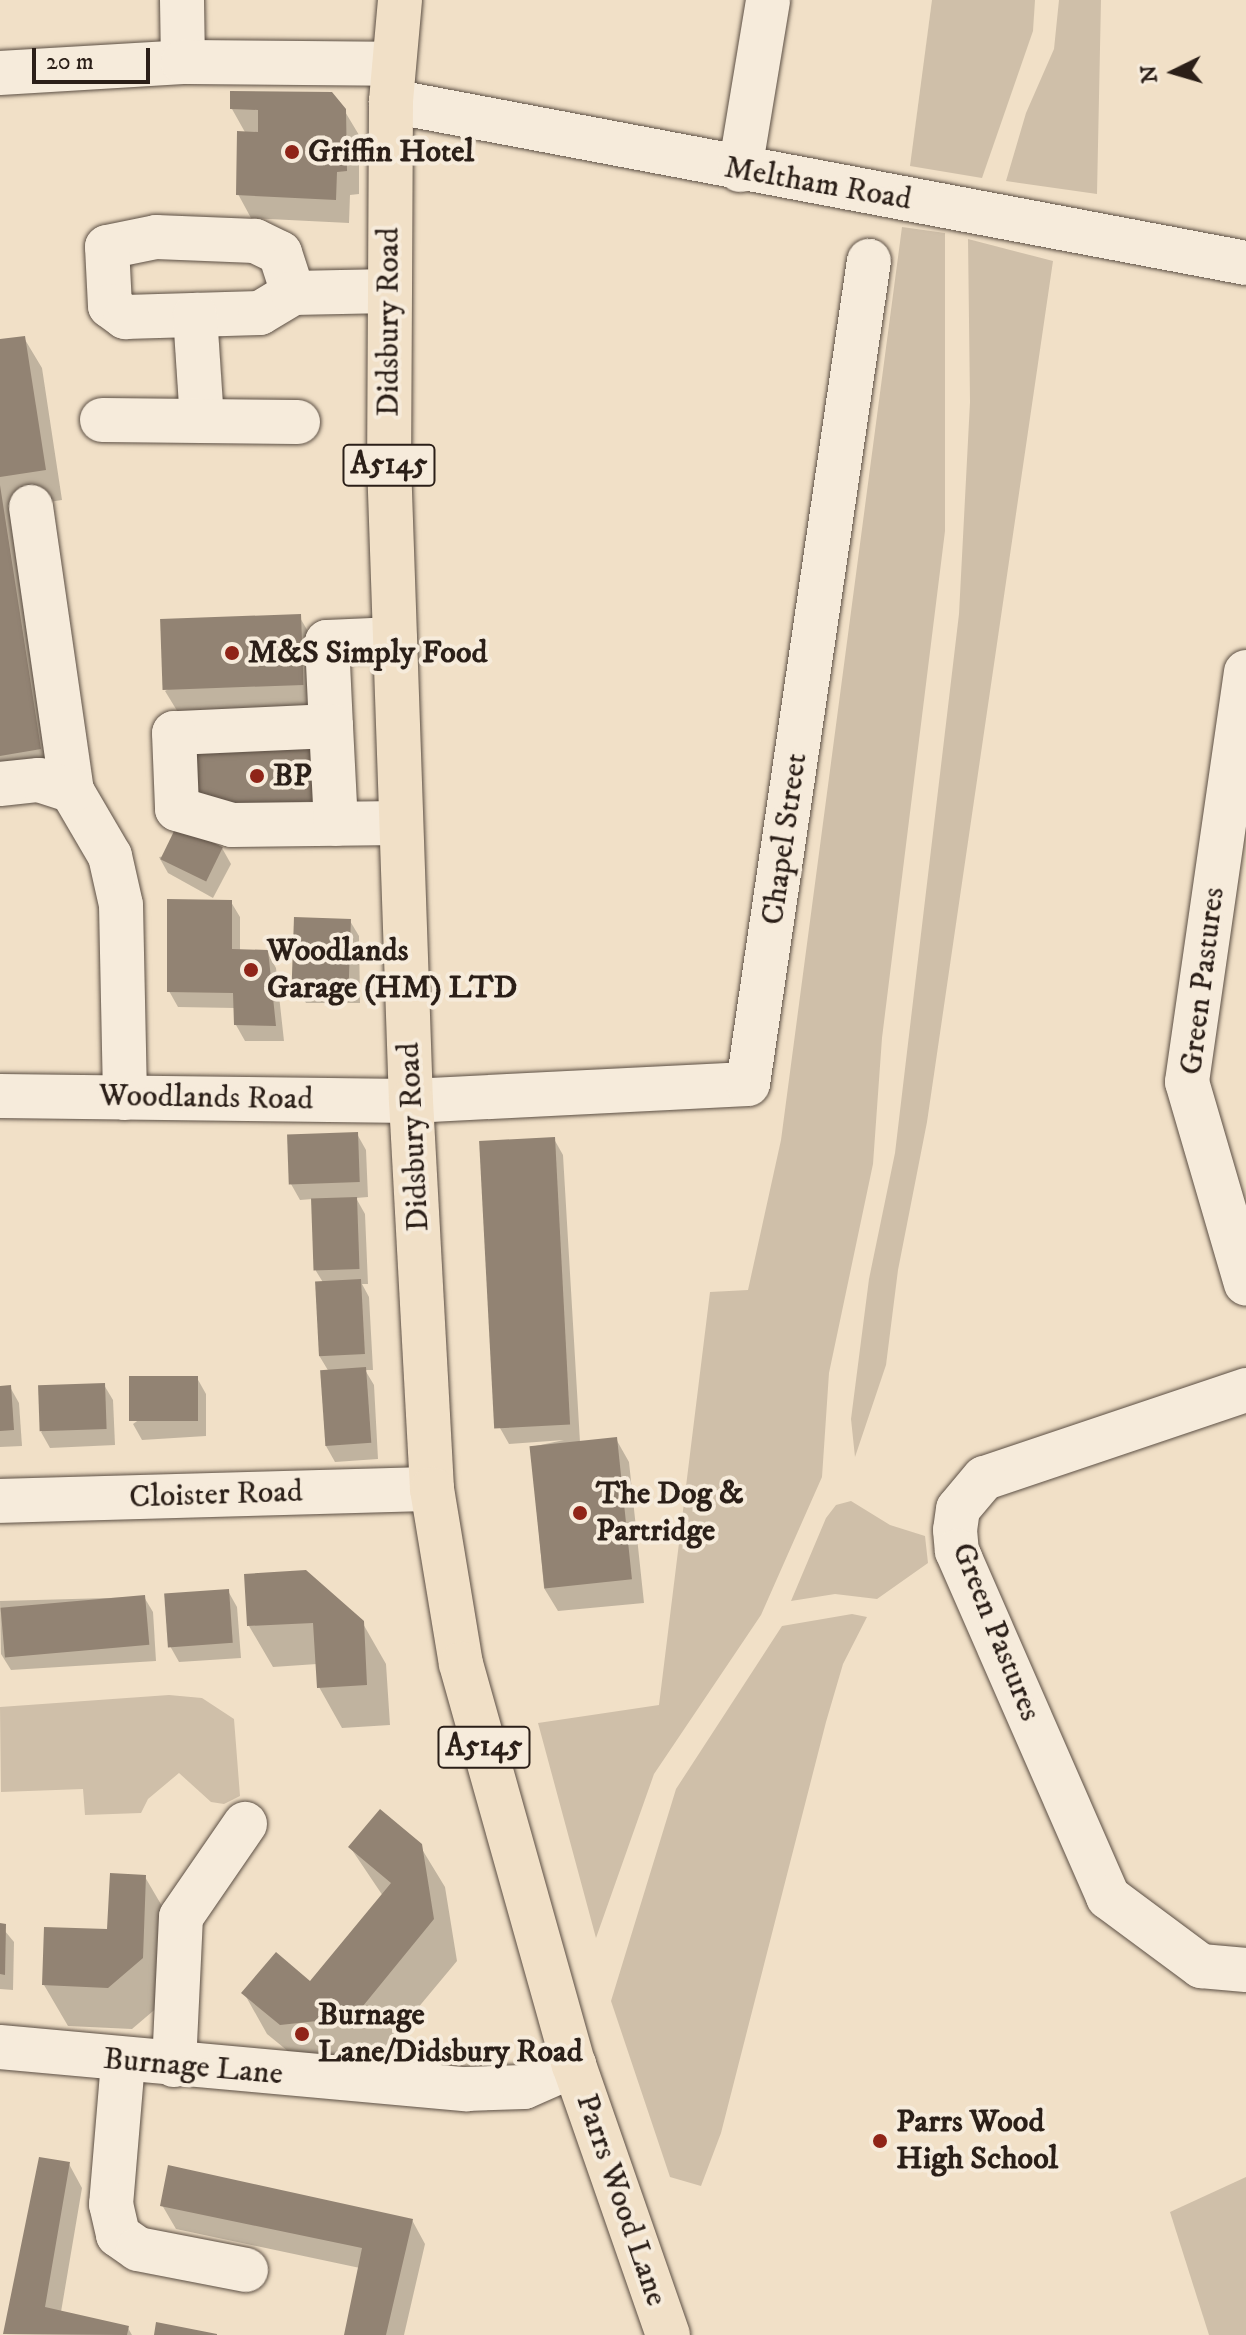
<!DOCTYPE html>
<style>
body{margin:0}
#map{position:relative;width:1246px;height:2335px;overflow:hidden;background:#f1e0c7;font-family:"IM FELL DW Pica",serif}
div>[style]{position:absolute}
.green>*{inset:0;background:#cfbfa9}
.shadow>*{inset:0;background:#0003}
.building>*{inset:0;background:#928373;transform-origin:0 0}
.roads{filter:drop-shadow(0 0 2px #5c4f44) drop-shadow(0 0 2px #5c4f44)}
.minor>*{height:44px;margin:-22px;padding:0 22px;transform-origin:22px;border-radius:22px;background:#f6ebdb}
.major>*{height:44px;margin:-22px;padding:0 22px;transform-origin:22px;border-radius:22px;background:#f1e0c7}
.dots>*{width:22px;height:22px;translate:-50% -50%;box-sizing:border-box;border:4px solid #f6ebdb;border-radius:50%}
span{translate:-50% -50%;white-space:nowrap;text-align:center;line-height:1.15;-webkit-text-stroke:8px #f6ebdb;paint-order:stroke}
.shield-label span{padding:2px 6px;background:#f6ebdb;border:2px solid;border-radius:6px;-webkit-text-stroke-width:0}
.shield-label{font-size:30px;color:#2b1f18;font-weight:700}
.poi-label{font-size:32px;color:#2b1f18;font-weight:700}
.left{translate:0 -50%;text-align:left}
.street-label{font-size:32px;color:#2b1f18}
.north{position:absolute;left:1134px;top:32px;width:80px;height:80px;-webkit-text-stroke:6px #f6ebdb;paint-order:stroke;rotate:265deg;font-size:22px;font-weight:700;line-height:32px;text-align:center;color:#2b1f18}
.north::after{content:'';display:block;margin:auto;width:28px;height:36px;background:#2b1f18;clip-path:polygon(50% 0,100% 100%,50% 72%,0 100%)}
.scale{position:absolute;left:32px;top:48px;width:118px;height:36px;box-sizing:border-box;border:4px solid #2b1f18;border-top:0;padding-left:10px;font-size:24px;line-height:28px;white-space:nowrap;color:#2b1f18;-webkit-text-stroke:6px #f6ebdb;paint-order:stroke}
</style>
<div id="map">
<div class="green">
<div style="clip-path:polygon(932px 0,1035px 0,1033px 31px,982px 178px,910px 166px)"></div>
<div style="clip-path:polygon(1059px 0,1101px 0,1097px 194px,1006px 181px,1026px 113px,1054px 49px)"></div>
<div style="clip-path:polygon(902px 227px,945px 233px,945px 531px,882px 1038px,873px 1164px,829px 1373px,822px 1477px,761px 1615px,654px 1774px,596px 1938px,538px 1723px,659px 1705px,710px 1292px,748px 1290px,781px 1140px)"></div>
<div style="clip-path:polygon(968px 239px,1053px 261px,927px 1122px,898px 1270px,886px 1365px,855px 1457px,851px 1419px,869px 1279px,895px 1153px,959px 614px,970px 402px)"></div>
<div style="clip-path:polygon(851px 1501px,890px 1525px,925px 1536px,928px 1563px,877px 1599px,835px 1594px,791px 1601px,826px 1518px,836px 1505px)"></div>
<div style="clip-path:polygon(852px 1614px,867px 1617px,843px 1664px,826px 1722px,721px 2133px,701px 2186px,670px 2177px,611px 2001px,676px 1789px,782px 1626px)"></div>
<div style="clip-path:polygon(169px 1695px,202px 1698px,234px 1719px,240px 1796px,224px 1804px,211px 1802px,179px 1773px,148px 1799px,141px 1813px,85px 1815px,83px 1789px,1px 1792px,0 1707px)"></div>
<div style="clip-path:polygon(1246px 2177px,1246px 2335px,1209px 2335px,1170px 2212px)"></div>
</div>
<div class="shadow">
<div style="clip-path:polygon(232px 109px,344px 110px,359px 135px,359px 194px,350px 195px,349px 223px,251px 218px,238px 194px,246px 134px)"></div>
<div style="clip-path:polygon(24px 338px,42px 368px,62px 500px,17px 507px,57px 779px,0 788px,0 341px)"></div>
<div style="clip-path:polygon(299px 616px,313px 640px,316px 708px,179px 714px,165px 691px)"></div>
<div style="clip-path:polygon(222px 848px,231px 864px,213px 898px,168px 873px,159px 857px)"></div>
<div style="clip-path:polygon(231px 902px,240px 917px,240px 951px,267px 952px,276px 968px,284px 1041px,245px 1041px,236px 1025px,235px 1008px,178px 1007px,169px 991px)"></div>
<div style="clip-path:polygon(350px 921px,359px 936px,360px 1003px,306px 1003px,297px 987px)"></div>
<div style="clip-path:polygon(357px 1134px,366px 1150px,368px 1197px,356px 1198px,365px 1214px,368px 1284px,362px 1284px,369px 1297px,373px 1370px,365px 1370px,374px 1385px,378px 1459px,335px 1462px,326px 1446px,329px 1372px,320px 1357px,324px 1284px,316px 1271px,313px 1199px,300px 1200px,291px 1184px)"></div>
<div style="clip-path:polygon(554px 1139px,563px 1155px,580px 1442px,616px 1439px,629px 1462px,644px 1603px,558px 1611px,544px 1588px,531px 1447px,564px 1440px,509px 1444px,500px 1428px)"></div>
<div style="clip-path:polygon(197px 1378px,206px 1394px,206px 1436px,142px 1440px,133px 1424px)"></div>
<div style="clip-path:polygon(104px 1385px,113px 1400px,115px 1445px,50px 1448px,41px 1432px)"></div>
<div style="clip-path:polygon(10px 1387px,19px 1403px,22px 1446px,0 1447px,0 1388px)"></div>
<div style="clip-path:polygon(246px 1576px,362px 1622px,386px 1664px,390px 1725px,342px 1728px,319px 1687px,317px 1664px,273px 1667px,249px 1626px)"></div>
<div style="clip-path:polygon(228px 1591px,237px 1607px,241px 1658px,179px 1662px,170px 1646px)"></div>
<div style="clip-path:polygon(144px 1597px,153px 1612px,156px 1661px,11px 1670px,1px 1654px,0 1601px)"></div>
<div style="clip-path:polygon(420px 1846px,445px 1887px,457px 1961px,377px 2057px,305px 2065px,267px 2034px,244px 1993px,310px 1984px,383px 1896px,350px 1847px)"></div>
<div style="clip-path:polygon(145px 1877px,169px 1918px,166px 2000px,132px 2029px,68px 2026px,44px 1985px,109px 1931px)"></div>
<div style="clip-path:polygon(0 1925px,14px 1942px,13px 1990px,0 1989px)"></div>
<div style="clip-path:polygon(69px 2164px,82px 2188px,61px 2312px,128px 2328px,132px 2335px,5px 2334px)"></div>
<div style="clip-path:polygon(162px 2205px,412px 2220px,425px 2244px,404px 2335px,346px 2335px,360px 2268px,176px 2229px)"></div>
</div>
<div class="building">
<div style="clip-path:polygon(230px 91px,332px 92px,346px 109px,347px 171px,337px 172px,336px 200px,236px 195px,237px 131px,258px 132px,258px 110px,230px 109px)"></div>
<div style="clip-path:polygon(25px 336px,46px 470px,0 477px,0 339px)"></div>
<div style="clip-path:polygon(0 485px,41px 749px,0 756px)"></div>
<div style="left:301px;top:614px;width:71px;height:141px;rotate:88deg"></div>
<div style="left:326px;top:746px;width:55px;height:140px;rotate:88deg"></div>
<div style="left:177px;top:825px;width:51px;height:38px;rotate:26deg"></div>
<div style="clip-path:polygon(167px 899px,232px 900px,232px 949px,268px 950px,276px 1026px,234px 1025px,233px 993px,167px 992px)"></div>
<div style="left:294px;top:917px;width:57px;height:71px;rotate:2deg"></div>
<div style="left:358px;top:1132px;width:50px;height:71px;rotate:88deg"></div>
<div style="left:555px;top:1137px;width:288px;height:76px;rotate:87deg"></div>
<div style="left:357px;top:1197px;width:72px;height:46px;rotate:88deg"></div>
<div style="left:361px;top:1279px;width:75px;height:46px;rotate:87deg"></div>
<div style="left:366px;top:1367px;width:76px;height:46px;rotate:86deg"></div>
<div style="left:198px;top:1376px;width:45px;height:69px;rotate:90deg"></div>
<div style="left:105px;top:1383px;width:46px;height:67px;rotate:88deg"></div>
<div style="clip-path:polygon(11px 1385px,14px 1430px,0 1431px,0 1386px)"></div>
<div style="left:617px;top:1437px;width:143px;height:88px;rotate:84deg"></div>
<div style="clip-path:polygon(306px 1570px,364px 1621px,367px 1685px,317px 1688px,313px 1623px,247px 1626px,244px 1574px)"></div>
<div style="left:229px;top:1589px;width:54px;height:65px;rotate:86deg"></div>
<div style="left:145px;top:1595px;width:50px;height:145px;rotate:85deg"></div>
<div style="clip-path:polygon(380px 1809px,422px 1844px,434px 1919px,354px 2017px,280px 2025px,241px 1993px,276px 1952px,310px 1981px,391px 1883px,348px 1847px)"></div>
<div style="clip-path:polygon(110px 1873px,146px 1875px,143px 1958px,108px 1988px,42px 1985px,44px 1927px,107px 1929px)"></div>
<div style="clip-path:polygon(0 1923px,6px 1924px,5px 1975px,0 1974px)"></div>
<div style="clip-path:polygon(39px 2157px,70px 2162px,45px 2307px,129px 2326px,127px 2335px,3px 2334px)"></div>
<div style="clip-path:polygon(168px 2165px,413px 2219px,386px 2335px,344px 2335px,362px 2248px,160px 2206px)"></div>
<div style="clip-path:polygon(156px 2322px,217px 2334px,217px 2335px,154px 2335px)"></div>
</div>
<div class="roads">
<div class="minor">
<div style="left:182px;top:0;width:62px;rotate:89.1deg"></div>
<div style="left:0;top:73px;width:183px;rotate:-3.4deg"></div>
<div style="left:183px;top:62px;width:211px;rotate:0.5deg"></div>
<div style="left:391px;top:101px;width:870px;rotate:10.73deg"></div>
<div style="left:740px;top:170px;width:172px;rotate:-80.6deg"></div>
<div style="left:293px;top:293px;width:42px;rotate:-108deg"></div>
<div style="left:280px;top:253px;width:28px;rotate:-154deg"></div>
<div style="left:255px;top:241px;width:99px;rotate:-177.7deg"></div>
<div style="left:156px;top:237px;width:50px;rotate:168.5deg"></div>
<div style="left:107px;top:247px;width:59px;rotate:87.1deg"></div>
<div style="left:110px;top:306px;width:19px;rotate:36deg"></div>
<div style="left:125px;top:317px;width:135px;rotate:-1.7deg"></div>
<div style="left:260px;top:313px;width:39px;rotate:-31deg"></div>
<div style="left:293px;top:293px;width:97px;rotate:-1.2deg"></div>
<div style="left:195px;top:315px;width:106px;rotate:86.2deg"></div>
<div style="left:102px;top:420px;width:196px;rotate:0.6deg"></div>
<div style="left:31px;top:507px;width:287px;rotate:81.8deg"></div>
<div style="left:72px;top:791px;width:75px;rotate:59.7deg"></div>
<div style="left:110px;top:856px;width:50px;rotate:77.3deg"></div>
<div style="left:121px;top:905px;width:193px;rotate:88.8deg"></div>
<div style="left:395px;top:639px;width:68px;rotate:177.5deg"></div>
<div style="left:327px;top:642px;width:84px;rotate:87.3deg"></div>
<div style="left:331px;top:726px;width:157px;rotate:177.4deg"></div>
<div style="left:174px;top:733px;width:76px;rotate:87.7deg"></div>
<div style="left:177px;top:809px;width:57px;rotate:16.2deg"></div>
<div style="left:232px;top:825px;width:169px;rotate:-0.7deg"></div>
<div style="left:1246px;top:672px;width:414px;rotate:98.2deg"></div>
<div style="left:1187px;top:1082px;width:210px;rotate:73.7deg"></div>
<div style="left:331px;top:726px;width:98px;rotate:87.1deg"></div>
<div style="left:0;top:784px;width:39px;rotate:-6deg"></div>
<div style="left:39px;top:780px;width:35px;rotate:18deg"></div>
<div style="left:0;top:1096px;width:411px;rotate:0.7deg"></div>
<div style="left:411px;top:1101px;width:337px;rotate:-2.9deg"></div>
<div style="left:748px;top:1084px;width:832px;rotate:-81.64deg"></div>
<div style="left:1246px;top:1390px;width:276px;rotate:161.4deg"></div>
<div style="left:984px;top:1478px;width:40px;rotate:130deg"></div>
<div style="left:958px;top:1509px;width:21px;rotate:98deg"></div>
<div style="left:955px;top:1530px;width:21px;rotate:85deg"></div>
<div style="left:957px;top:1551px;width:378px;rotate:66.4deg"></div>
<div style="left:1108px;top:1897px;width:116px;rotate:36.6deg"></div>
<div style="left:1201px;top:1966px;width:45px;rotate:5.1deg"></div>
<div style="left:0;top:1501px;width:432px;rotate:-1.6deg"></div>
<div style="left:0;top:2047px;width:468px;rotate:5.2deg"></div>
<div style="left:466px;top:2089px;width:58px;rotate:-2deg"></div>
<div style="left:524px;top:2087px;width:55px;rotate:-23.7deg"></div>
<div style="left:123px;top:2062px;width:143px;rotate:94.8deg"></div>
<div style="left:111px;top:2204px;width:32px;rotate:77deg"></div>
<div style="left:118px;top:2235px;width:24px;rotate:35deg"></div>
<div style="left:138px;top:2249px;width:110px;rotate:11deg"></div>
<div style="left:174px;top:2065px;width:148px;rotate:-87.3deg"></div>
<div style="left:181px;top:1917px;width:113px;rotate:-55.5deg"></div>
</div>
<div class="major">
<div style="left:400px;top:0;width:101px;rotate:95.1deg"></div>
<div style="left:391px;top:101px;width:362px;rotate:90.3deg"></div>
<div style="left:389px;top:463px;width:638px;rotate:88.03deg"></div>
<div style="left:411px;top:1101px;width:389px;rotate:86.9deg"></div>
<div style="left:432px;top:1489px;width:177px;rotate:80.6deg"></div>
<div style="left:461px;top:1664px;width:417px;rotate:74.3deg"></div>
<div style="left:574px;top:2065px;width:286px;rotate:70.8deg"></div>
</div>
</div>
<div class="dots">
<div style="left:292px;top:152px;background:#8f2418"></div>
<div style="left:232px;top:653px;background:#8f2418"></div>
<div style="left:257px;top:776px;background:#8f2418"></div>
<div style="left:251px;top:970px;background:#8f2418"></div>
<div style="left:580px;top:1513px;background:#8f2418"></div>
<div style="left:302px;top:2034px;background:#8f2418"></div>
<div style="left:880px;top:2141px;background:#8f2418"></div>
</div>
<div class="shield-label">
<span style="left:389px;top:465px">A5145</span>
<span style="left:484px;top:1747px">A5145</span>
</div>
<div class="poi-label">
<span class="left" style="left:308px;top:152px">Griffin Hotel</span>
<span class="left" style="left:248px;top:653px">M&amp;S Simply Food</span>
<span class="left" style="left:273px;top:776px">BP</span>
<span class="left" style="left:267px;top:970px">Woodlands<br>Garage (HM) LTD</span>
<span class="left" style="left:596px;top:1513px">The Dog &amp;<br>Partridge</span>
<span class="left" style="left:318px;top:2034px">Burnage<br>Lane/Didsbury Road</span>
<span class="left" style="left:896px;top:2141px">Parrs Wood<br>High School</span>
</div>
<div class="street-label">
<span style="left:818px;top:184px;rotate:10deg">Meltham Road</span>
<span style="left:389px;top:322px;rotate:-90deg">Didsbury Road</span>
<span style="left:785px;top:839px;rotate:-82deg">Chapel Street</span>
<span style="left:1203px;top:981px;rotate:-83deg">Green Pastures</span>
<span style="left:206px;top:1098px;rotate:1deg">Woodlands Road</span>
<span style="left:414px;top:1137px;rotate:-93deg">Didsbury Road</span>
<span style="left:216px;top:1495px;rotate:-2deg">Cloister Road</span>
<span style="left:996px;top:1632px;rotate:68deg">Green Pastures</span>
<span style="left:193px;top:2067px;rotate:5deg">Burnage Lane</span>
<span style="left:621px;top:2200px;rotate:71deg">Parrs Wood Lane</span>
</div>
<div class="north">N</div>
<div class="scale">20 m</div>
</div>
